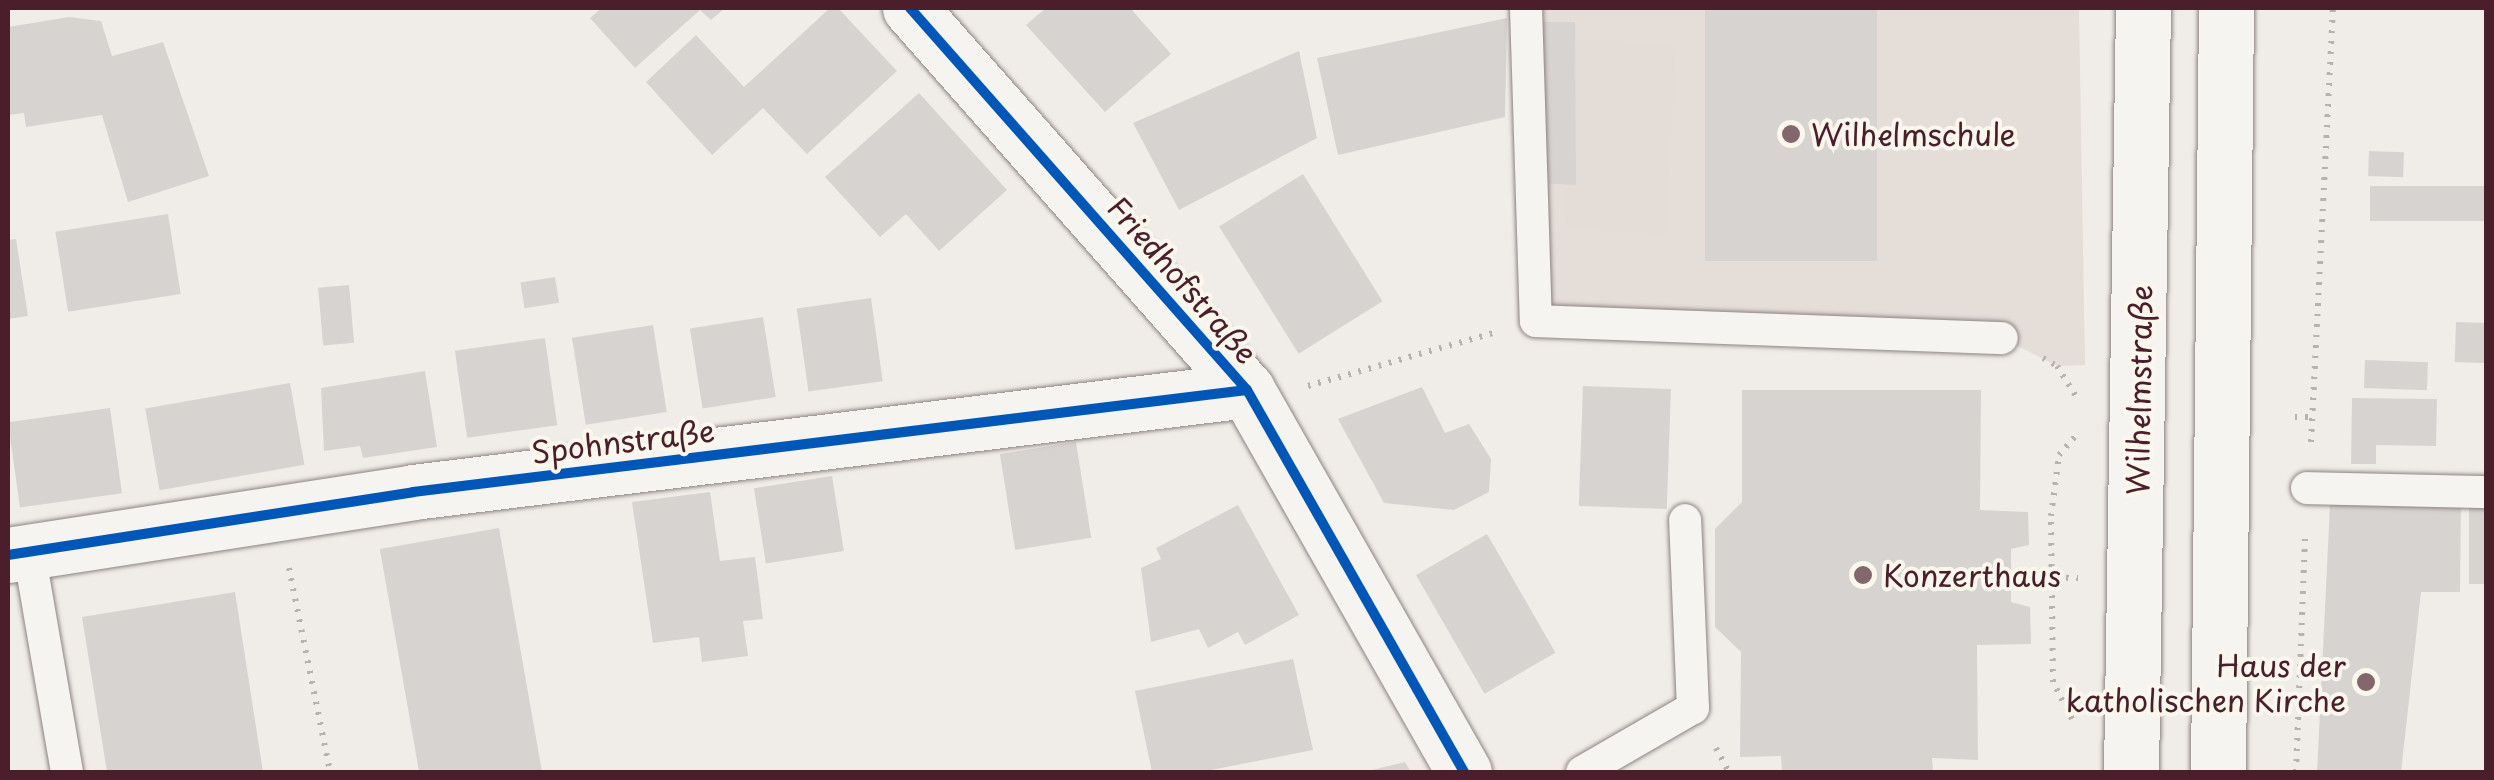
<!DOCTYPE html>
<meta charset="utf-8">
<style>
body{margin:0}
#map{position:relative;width:2494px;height:780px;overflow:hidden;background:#f0ede8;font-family:"Playpen Sans",sans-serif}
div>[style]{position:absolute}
.built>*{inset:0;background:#e5ddd7}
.green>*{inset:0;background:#e4ddd7;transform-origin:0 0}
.building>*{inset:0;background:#d7d3d0;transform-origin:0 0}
.path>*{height:6px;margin-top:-3px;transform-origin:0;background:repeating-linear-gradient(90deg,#b7b2b0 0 2.5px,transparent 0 10.5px)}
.roads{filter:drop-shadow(0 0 2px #8d8383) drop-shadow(0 0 2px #8d8383)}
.service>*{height:32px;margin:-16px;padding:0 16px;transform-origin:16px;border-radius:16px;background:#f5f4f0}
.minor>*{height:55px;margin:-27.5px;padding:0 27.5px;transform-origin:27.5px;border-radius:27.5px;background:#f5f4f0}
.primary>*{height:55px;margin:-27.5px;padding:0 27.5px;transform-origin:27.5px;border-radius:27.5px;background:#f5f4f0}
.cycleway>*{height:10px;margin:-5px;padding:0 5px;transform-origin:5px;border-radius:5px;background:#0057b8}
.dots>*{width:28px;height:28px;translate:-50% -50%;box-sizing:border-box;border:5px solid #fbf7ec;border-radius:50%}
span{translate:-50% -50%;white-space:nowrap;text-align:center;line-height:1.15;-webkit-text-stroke:8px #fbf7ec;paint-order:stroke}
.poi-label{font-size:30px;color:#4a1f2b}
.left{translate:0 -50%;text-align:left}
.right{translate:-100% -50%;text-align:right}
.street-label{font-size:30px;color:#4a1f2b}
.frame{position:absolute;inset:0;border:10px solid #4a1f2b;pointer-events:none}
</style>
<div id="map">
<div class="built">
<div style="clip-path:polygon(1526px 8px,2079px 8px,2085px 365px,2057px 366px,2002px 338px,1536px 321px)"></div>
</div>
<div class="green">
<div style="left:1575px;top:39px;width:101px;height:190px;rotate:3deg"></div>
</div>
<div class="building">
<div style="clip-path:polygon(602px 8px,725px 8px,711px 20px,700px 10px,635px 68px,590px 18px)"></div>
<div style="clip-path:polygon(830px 8px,838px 8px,897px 71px,807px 154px,763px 108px,712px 155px,646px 82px,696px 35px,744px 87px)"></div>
<div style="clip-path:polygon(1046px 8px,1130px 8px,1171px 54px,1105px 112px,1026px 25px)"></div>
<div style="left:1705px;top:8px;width:172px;height:253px"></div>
<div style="clip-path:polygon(69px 17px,101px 21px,112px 56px,163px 42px,209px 176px,128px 202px,102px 115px,26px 127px,24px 113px,8px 115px,8px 27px)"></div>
<div style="clip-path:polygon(1507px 18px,1505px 117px,1338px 155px,1317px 58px)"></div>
<div style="clip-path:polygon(1531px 22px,1575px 22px,1576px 185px,1538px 183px)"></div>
<div style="clip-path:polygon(1299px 51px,1317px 138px,1179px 210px,1133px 123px)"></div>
<div style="clip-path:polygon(919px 93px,1007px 190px,939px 251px,906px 214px,880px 237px,825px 177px)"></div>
<div style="left:2369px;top:151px;width:35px;height:25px;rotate:2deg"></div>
<div style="left:1303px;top:174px;width:150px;height:99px;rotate:58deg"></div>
<div style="left:2486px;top:186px;width:35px;height:116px;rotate:90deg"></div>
<div style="left:168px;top:214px;width:81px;height:114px;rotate:81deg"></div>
<div style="clip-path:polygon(16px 239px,28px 316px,8px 319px,8px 240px)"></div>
<div style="left:555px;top:277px;width:26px;height:35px;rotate:81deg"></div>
<div style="left:349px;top:285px;width:58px;height:31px;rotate:85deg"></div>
<div style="left:871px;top:298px;width:84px;height:75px;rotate:82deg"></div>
<div style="left:763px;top:317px;width:81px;height:74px;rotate:81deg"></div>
<div style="left:2456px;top:322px;width:30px;height:40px;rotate:2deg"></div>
<div style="left:653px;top:325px;width:88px;height:82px;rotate:81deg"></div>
<div style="left:545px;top:338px;width:88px;height:91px;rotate:82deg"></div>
<div style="left:2365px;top:360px;width:63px;height:28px;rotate:2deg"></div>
<div style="clip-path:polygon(425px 371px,437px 447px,363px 458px,360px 446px,324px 451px,321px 388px)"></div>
<div style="left:290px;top:383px;width:83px;height:147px;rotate:80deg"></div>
<div style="left:1583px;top:386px;width:88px;height:120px;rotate:2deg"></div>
<div style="clip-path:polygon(1422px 387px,1445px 433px,1469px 424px,1491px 459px,1489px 492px,1454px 510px,1384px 503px,1338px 419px)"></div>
<div style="clip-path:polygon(1742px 390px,1981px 390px,1980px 510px,2028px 512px,2029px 545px,2011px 549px,2011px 602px,2030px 607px,2031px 644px,1977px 645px,1978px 760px,1932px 758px,1933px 772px,1782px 772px,1781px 756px,1740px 757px,1741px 652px,1715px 627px,1715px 529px,1742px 502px)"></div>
<div style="clip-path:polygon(2352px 398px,2437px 399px,2436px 446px,2376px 445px,2376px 464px,2351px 464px)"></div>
<div style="left:110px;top:408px;width:86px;height:103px;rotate:82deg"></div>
<div style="left:1076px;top:442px;width:97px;height:77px;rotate:81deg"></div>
<div style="left:832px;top:476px;width:76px;height:79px;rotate:81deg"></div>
<div style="clip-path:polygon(710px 492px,720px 561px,755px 557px,763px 619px,743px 621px,748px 656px,702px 662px,699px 637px,653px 643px,632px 502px)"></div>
<div style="clip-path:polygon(2461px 502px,2460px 592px,2421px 592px,2401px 772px,2317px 772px,2330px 505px)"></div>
<div style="clip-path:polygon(1238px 505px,1299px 615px,1245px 645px,1238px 632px,1208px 648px,1199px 629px,1151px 642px,1141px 568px,1161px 559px,1156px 548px)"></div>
<div style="left:2486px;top:506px;width:78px;height:17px;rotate:90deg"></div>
<div style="left:499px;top:528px;width:248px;height:121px;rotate:80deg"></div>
<div style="left:1487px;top:534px;width:137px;height:82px;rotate:60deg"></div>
<div style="clip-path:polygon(235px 592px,263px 772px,107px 772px,82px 617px)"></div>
<div style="clip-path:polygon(1293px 659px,1313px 750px,1201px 772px,1152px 772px,1135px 691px)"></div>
<div style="clip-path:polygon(1405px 762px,1411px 772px,1368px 772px,1368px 771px)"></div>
</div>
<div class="path">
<div style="left:2043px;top:358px;width:16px;rotate:30deg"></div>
<div style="left:2057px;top:366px;width:36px;rotate:58deg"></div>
<div style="left:1308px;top:386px;width:192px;rotate:-16deg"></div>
<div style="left:2295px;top:417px;width:18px"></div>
<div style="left:2311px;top:442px;width:435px;rotate:-87.1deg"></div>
<div style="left:289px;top:568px;width:208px;rotate:78.6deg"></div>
<div style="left:2024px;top:577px;width:54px;rotate:1.1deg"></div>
<div style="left:2072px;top:719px;width:42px;rotate:-117.2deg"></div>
<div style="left:2053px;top:682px;width:166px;rotate:-90.7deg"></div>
<div style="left:2051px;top:516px;width:62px;rotate:-82.5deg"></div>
<div style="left:2059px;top:455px;width:28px;rotate:-49deg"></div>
<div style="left:1716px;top:748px;width:27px;rotate:62deg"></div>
<div style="left:2296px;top:772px;width:238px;rotate:-87.8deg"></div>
</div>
<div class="roads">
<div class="service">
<div style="left:1526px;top:8px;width:313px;rotate:88.2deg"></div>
<div style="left:1536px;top:321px;width:466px;rotate:2.1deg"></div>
<div style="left:2307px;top:488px;width:179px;rotate:1.3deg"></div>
<div style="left:29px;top:552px;width:223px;rotate:80.2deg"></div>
<div style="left:1582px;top:772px;width:128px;rotate:-30deg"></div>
<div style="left:1693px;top:708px;width:188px;rotate:-92.4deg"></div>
</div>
<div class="minor">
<div style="left:910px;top:8px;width:509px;rotate:48.58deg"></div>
<div style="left:1247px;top:390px;width:439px;rotate:60.4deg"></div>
<div style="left:8px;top:555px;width:410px;rotate:-8.8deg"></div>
<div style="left:413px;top:492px;width:840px;rotate:-6.97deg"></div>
</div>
<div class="primary">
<div style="left:2131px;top:772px;width:764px;rotate:-89.1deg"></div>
<div style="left:2218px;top:772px;width:764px;rotate:-89.4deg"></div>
</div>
</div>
<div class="cycleway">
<div style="left:910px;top:8px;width:509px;rotate:48.58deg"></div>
<div style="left:1247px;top:390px;width:439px;rotate:60.4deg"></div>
<div style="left:8px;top:555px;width:410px;rotate:-8.8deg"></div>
<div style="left:413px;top:492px;width:840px;rotate:-6.97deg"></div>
</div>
<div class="dots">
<div style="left:1791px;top:134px;background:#84676d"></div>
<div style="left:1863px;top:575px;background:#84676d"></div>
<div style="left:2366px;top:682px;background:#84676d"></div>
</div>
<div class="poi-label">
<span class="left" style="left:1811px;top:134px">Wilhelmschule</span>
<span class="left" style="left:1883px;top:575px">Konzerthaus</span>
<span class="right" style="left:2346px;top:682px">Haus der<br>katholischen Kirche</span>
</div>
<div class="street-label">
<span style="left:1183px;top:280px;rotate:49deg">Friedhofstraße</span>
<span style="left:2139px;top:390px;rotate:-89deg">Wilhelmstraße</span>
<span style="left:623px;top:441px;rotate:-7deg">Spohnstraße</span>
</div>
<div class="frame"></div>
</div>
